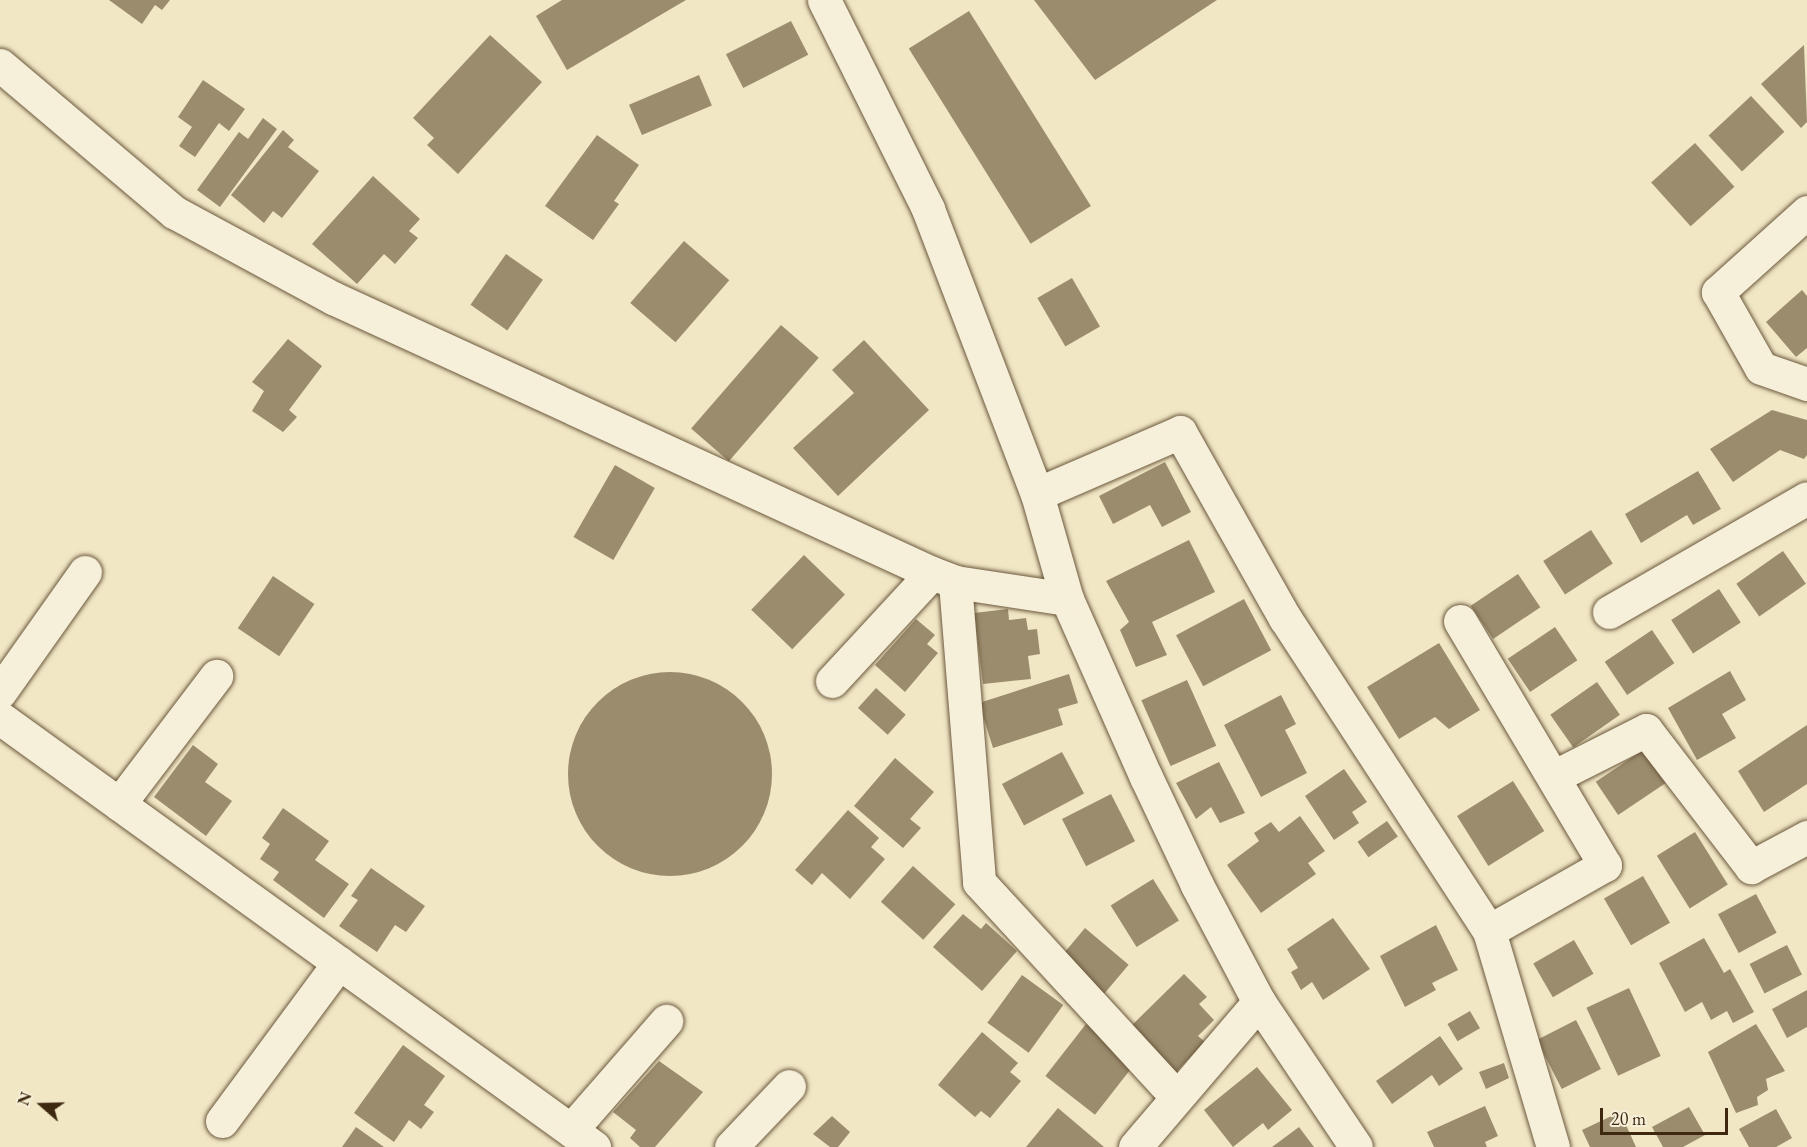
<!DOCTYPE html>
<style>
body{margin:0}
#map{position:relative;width:1807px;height:1147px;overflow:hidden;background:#f1e7c5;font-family:"EB Garamond",serif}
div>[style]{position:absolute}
.building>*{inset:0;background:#9b8c6e;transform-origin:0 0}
.round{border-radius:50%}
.roads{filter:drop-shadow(0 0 2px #6b583d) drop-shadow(0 0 2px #6b583d)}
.minor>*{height:33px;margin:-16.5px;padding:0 16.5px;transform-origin:16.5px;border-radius:16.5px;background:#f6efd9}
span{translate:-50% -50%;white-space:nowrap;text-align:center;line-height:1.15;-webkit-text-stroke:4.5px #f6efd9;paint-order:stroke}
.north{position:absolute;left:12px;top:1075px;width:60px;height:60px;-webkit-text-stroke:4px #f6efd9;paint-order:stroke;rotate:290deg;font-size:16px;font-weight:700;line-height:24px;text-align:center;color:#3e2910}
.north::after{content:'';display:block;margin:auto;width:21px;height:27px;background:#3e2910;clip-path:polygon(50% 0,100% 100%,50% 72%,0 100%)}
.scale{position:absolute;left:1600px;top:1108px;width:128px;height:27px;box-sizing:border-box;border:3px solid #3e2910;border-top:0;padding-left:8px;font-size:18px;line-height:21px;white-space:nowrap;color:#3e2910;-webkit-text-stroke:4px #f6efd9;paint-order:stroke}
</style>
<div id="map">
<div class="building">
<div style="clip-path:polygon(109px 0,170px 0,162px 10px,155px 5px,142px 24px)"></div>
<div style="clip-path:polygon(562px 0,686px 0,567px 70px,536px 16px)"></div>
<div style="clip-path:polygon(1034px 0,1217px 0,1095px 80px)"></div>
<div style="left:969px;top:11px;width:230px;height:71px;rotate:58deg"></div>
<div style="left:791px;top:21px;width:38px;height:73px;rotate:63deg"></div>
<div style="clip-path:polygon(490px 35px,542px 82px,458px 174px,427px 145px,434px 138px,413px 118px)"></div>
<div style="clip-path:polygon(1804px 45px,1807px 122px,1801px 128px,1761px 84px)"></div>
<div style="left:699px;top:75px;width:33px;height:76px;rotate:67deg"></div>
<div style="clip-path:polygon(203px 80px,245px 109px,229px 131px,219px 123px,195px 157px,179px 146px,192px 127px,178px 117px)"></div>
<div style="left:1751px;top:96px;width:49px;height:58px;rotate:47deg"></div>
<div style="clip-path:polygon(263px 118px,277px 129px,220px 207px,197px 190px,239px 132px,248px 139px)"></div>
<div style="clip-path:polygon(283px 130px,294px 140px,288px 147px,319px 171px,282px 218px,273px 211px,264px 223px,231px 195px)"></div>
<div style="clip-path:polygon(597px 135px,639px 165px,614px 201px,619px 204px,593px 240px,545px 206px)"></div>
<div style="left:1695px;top:143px;width:59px;height:59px;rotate:48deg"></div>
<div style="clip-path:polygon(373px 176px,420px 219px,409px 231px,418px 238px,395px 264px,384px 254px,357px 284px,312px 244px)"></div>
<div style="left:684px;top:241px;width:60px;height:82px;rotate:41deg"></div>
<div style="left:506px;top:254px;width:45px;height:62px;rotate:35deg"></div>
<div style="left:1072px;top:278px;width:56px;height:40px;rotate:60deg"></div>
<div style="clip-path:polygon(1802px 290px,1807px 296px,1807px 348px,1796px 357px,1766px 322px)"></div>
<div style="left:781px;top:325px;width:50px;height:137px;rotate:41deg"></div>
<div style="clip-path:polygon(288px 339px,322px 366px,289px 410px,297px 417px,283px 432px,252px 411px,264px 391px,252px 382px)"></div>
<div style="clip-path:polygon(864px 340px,929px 410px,838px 496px,793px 448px,854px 393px,832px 370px)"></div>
<div style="clip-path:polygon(1772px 410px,1807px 420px,1807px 455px,1804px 459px,1780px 450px,1733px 482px,1710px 449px)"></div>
<div style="clip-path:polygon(1165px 462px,1191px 512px,1162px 527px,1150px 505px,1113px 524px,1099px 496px)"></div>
<div style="left:615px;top:465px;width:46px;height:83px;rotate:30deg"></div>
<div style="clip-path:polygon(1698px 471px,1721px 509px,1693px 525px,1687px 515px,1641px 543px,1625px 514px)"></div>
<div style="left:1591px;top:530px;width:40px;height:57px;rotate:57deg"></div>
<div style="clip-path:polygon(1189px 540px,1215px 592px,1152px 622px,1167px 655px,1136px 667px,1120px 630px,1129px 622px,1106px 581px)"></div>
<div style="left:1783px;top:551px;width:40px;height:57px;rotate:55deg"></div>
<div style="left:804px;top:555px;width:57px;height:76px;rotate:44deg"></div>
<div style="left:1518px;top:574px;width:40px;height:57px;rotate:56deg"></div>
<div style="left:273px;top:576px;width:50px;height:63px;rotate:34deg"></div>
<div style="left:1719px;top:589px;width:40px;height:57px;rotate:57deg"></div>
<div style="left:1244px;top:599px;width:58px;height:77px;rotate:62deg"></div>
<div style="clip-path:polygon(1008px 609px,1009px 620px,1026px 618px,1028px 630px,1037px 629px,1040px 654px,1028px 656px,1031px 679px,983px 684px,974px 613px)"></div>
<div style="clip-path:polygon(916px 619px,935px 635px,927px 644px,938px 653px,905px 692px,875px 665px)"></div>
<div style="left:1555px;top:627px;width:40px;height:57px;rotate:56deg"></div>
<div style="left:1652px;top:630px;width:40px;height:57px;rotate:56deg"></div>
<div style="clip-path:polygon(1439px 643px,1480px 710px,1449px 729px,1435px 717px,1399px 739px,1367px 687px)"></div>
<div style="clip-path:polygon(1730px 671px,1746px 700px,1722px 714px,1736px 738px,1697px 760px,1668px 708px)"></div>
<div class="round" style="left:568px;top:672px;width:204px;height:204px"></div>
<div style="clip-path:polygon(1069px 674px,1078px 703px,1058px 709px,1063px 725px,993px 748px,979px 703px)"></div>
<div style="left:1187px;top:680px;width:72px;height:50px;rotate:66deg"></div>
<div style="left:1597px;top:682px;width:40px;height:57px;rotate:55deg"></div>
<div style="left:876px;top:688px;width:40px;height:27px;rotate:42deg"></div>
<div style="clip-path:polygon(1281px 695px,1296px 724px,1285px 730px,1307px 773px,1261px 797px,1224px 725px)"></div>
<div style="clip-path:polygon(1807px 725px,1807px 784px,1764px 812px,1738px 771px)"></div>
<div style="clip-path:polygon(193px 745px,218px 764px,205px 782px,232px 801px,206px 836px,154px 797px)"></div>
<div style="left:1643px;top:750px;width:40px;height:57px;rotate:56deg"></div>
<div style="left:1062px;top:752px;width:47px;height:68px;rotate:62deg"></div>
<div style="clip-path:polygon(895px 758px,934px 792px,910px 819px,921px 828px,903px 848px,854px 806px)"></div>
<div style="clip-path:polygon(1219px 762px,1245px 813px,1220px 823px,1211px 807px,1196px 819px,1176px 783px)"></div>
<div style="clip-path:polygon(1344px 769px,1367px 802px,1352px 812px,1359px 823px,1334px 840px,1305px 796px)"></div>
<div style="left:1513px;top:781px;width:59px;height:66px;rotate:58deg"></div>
<div style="left:1111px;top:794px;width:53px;height:55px;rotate:63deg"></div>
<div style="clip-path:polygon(283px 808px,329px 841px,315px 860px,349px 884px,324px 918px,273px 880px,279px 872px,260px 859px,270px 844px,262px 838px)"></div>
<div style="clip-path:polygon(848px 810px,879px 838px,871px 847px,885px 859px,850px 899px,822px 873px,812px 885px,795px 870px)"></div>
<div style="clip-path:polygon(1300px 816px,1325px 851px,1308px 863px,1316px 874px,1261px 913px,1227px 865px,1259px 841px,1254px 833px,1271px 822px,1279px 832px)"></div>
<div style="left:1387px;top:821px;width:19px;height:36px;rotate:55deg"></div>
<div style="left:1695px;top:832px;width:62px;height:45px;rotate:58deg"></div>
<div style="left:913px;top:866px;width:57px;height:48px;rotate:42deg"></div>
<div style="clip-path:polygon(371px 868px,425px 906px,406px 932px,395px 925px,377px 952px,339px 926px,358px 900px,351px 896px)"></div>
<div style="left:1643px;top:876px;width:54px;height:45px;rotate:60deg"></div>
<div style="left:1153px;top:879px;width:49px;height:50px;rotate:58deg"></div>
<div style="left:1756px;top:894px;width:44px;height:43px;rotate:62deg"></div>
<div style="clip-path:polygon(963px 914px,981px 929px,986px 923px,1017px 951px,982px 991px,933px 947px)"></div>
<div style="clip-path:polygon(1333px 918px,1370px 969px,1323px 1000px,1312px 982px,1301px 990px,1291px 972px,1298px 968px,1287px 949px)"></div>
<div style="clip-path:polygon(1436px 925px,1458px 970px,1432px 983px,1436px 990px,1405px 1007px,1380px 956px)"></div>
<div style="left:1085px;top:928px;width:57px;height:40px;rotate:40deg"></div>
<div style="clip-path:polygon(1704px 938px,1724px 973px,1730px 969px,1754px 1012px,1733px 1023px,1727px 1011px,1711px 1020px,1702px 1002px,1685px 1012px,1659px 963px)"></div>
<div style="left:1574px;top:940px;width:39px;height:47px;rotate:60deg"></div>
<div style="left:1787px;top:945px;width:33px;height:42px;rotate:63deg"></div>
<div style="clip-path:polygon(1184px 974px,1207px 997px,1199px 1004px,1214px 1020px,1198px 1036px,1205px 1042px,1173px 1075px,1128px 1029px)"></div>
<div style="left:1022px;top:975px;width:51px;height:59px;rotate:36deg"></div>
<div style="left:1629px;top:988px;width:75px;height:47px;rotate:65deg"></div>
<div style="clip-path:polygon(1807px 990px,1807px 1027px,1787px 1038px,1772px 1009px)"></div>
<div style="left:1470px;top:1011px;width:20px;height:26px;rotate:60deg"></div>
<div style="left:1576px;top:1020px;width:55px;height:44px;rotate:63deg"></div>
<div style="left:1086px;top:1024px;width:63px;height:66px;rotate:38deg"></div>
<div style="clip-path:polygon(1756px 1024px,1785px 1071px,1766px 1079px,1768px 1090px,1757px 1097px,1758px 1105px,1736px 1113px,1708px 1052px)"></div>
<div style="clip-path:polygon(982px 1032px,1018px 1063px,1010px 1072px,1021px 1081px,990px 1118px,981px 1111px,975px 1117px,938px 1085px)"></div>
<div style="clip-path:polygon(1440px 1036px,1463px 1069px,1439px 1086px,1432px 1075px,1392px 1104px,1376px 1081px)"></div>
<div style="clip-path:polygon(403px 1045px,445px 1076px,424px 1105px,434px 1112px,421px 1129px,409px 1120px,394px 1142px,354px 1113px)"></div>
<div style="clip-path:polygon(659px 1061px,703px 1092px,655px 1147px,640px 1147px,630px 1138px,636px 1130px,613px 1112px)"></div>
<div style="clip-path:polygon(1504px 1063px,1509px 1078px,1486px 1089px,1479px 1072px)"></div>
<div style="clip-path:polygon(1257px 1067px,1292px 1110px,1268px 1130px,1263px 1123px,1233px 1147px,1204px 1110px)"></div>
<div style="clip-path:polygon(1485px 1106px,1498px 1136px,1485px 1142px,1487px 1147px,1434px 1147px,1427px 1132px)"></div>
<div style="clip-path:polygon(1689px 1107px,1705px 1135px,1683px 1147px,1663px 1147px,1652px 1127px)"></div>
<div style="clip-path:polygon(1058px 1108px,1104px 1147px,1026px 1147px)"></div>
<div style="clip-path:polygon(1776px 1109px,1792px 1138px,1776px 1147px,1749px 1147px,1739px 1129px)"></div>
<div style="clip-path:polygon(1620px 1112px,1636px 1147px,1590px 1147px,1582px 1130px)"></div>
<div style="clip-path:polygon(832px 1116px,850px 1132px,838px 1147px,830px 1147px,813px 1134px)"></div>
<div style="clip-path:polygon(356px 1127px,384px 1147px,342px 1147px)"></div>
<div style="clip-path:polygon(1299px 1127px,1314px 1147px,1272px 1147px)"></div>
</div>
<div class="roads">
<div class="minor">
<div style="left:824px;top:0;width:233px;rotate:63.5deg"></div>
<div style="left:928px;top:209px;width:305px;rotate:69.1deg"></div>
<div style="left:1037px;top:494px;width:109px;rotate:74.1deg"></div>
<div style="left:1067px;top:599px;width:195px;rotate:66.1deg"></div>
<div style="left:1146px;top:777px;width:119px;rotate:64.7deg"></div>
<div style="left:1197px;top:885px;width:132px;rotate:62.1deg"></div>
<div style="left:1259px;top:1002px;width:174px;rotate:56.2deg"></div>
<div style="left:0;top:65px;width:228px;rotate:40.2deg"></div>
<div style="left:174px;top:212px;width:181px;rotate:28.4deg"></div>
<div style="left:333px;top:298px;width:659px;rotate:24.66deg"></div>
<div style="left:932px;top:573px;width:25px;rotate:21deg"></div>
<div style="left:955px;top:582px;width:113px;rotate:8.6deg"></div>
<div style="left:1807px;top:212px;width:120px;rotate:138deg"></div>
<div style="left:1718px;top:292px;width:87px;rotate:60.5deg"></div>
<div style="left:1761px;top:368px;width:49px;rotate:19.2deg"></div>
<div style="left:1037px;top:494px;width:156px;rotate:-23.4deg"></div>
<div style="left:1180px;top:432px;width:214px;rotate:60.6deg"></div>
<div style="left:1285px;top:618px;width:374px;rotate:56.9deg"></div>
<div style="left:1489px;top:931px;width:225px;rotate:73.5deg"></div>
<div style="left:955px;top:582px;width:301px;rotate:85.4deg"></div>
<div style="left:979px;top:882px;width:292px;rotate:47.4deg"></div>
<div style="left:1609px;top:612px;width:228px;rotate:-29.9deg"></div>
<div style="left:1460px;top:621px;width:284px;rotate:59.3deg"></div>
<div style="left:1605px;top:865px;width:133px;rotate:150.4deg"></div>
<div style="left:832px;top:681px;width:147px;rotate:-47.2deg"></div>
<div style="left:0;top:692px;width:147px;rotate:-54.7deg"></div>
<div style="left:0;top:718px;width:733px;rotate:35.84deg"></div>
<div style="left:1555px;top:776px;width:102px;rotate:-26.8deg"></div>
<div style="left:1646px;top:730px;width:173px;rotate:52.5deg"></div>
<div style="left:1751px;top:867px;width:64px;rotate:-28.2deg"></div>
<div style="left:119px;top:804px;width:161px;rotate:-52.8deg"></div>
<div style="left:222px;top:1121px;width:197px;rotate:-53.5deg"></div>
<div style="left:571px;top:1130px;width:145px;rotate:-48.9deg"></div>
<div style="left:731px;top:1147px;width:84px;rotate:-46.4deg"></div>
<div style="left:1135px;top:1147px;width:191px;rotate:-49.5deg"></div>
</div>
</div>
<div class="north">N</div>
<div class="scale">20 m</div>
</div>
